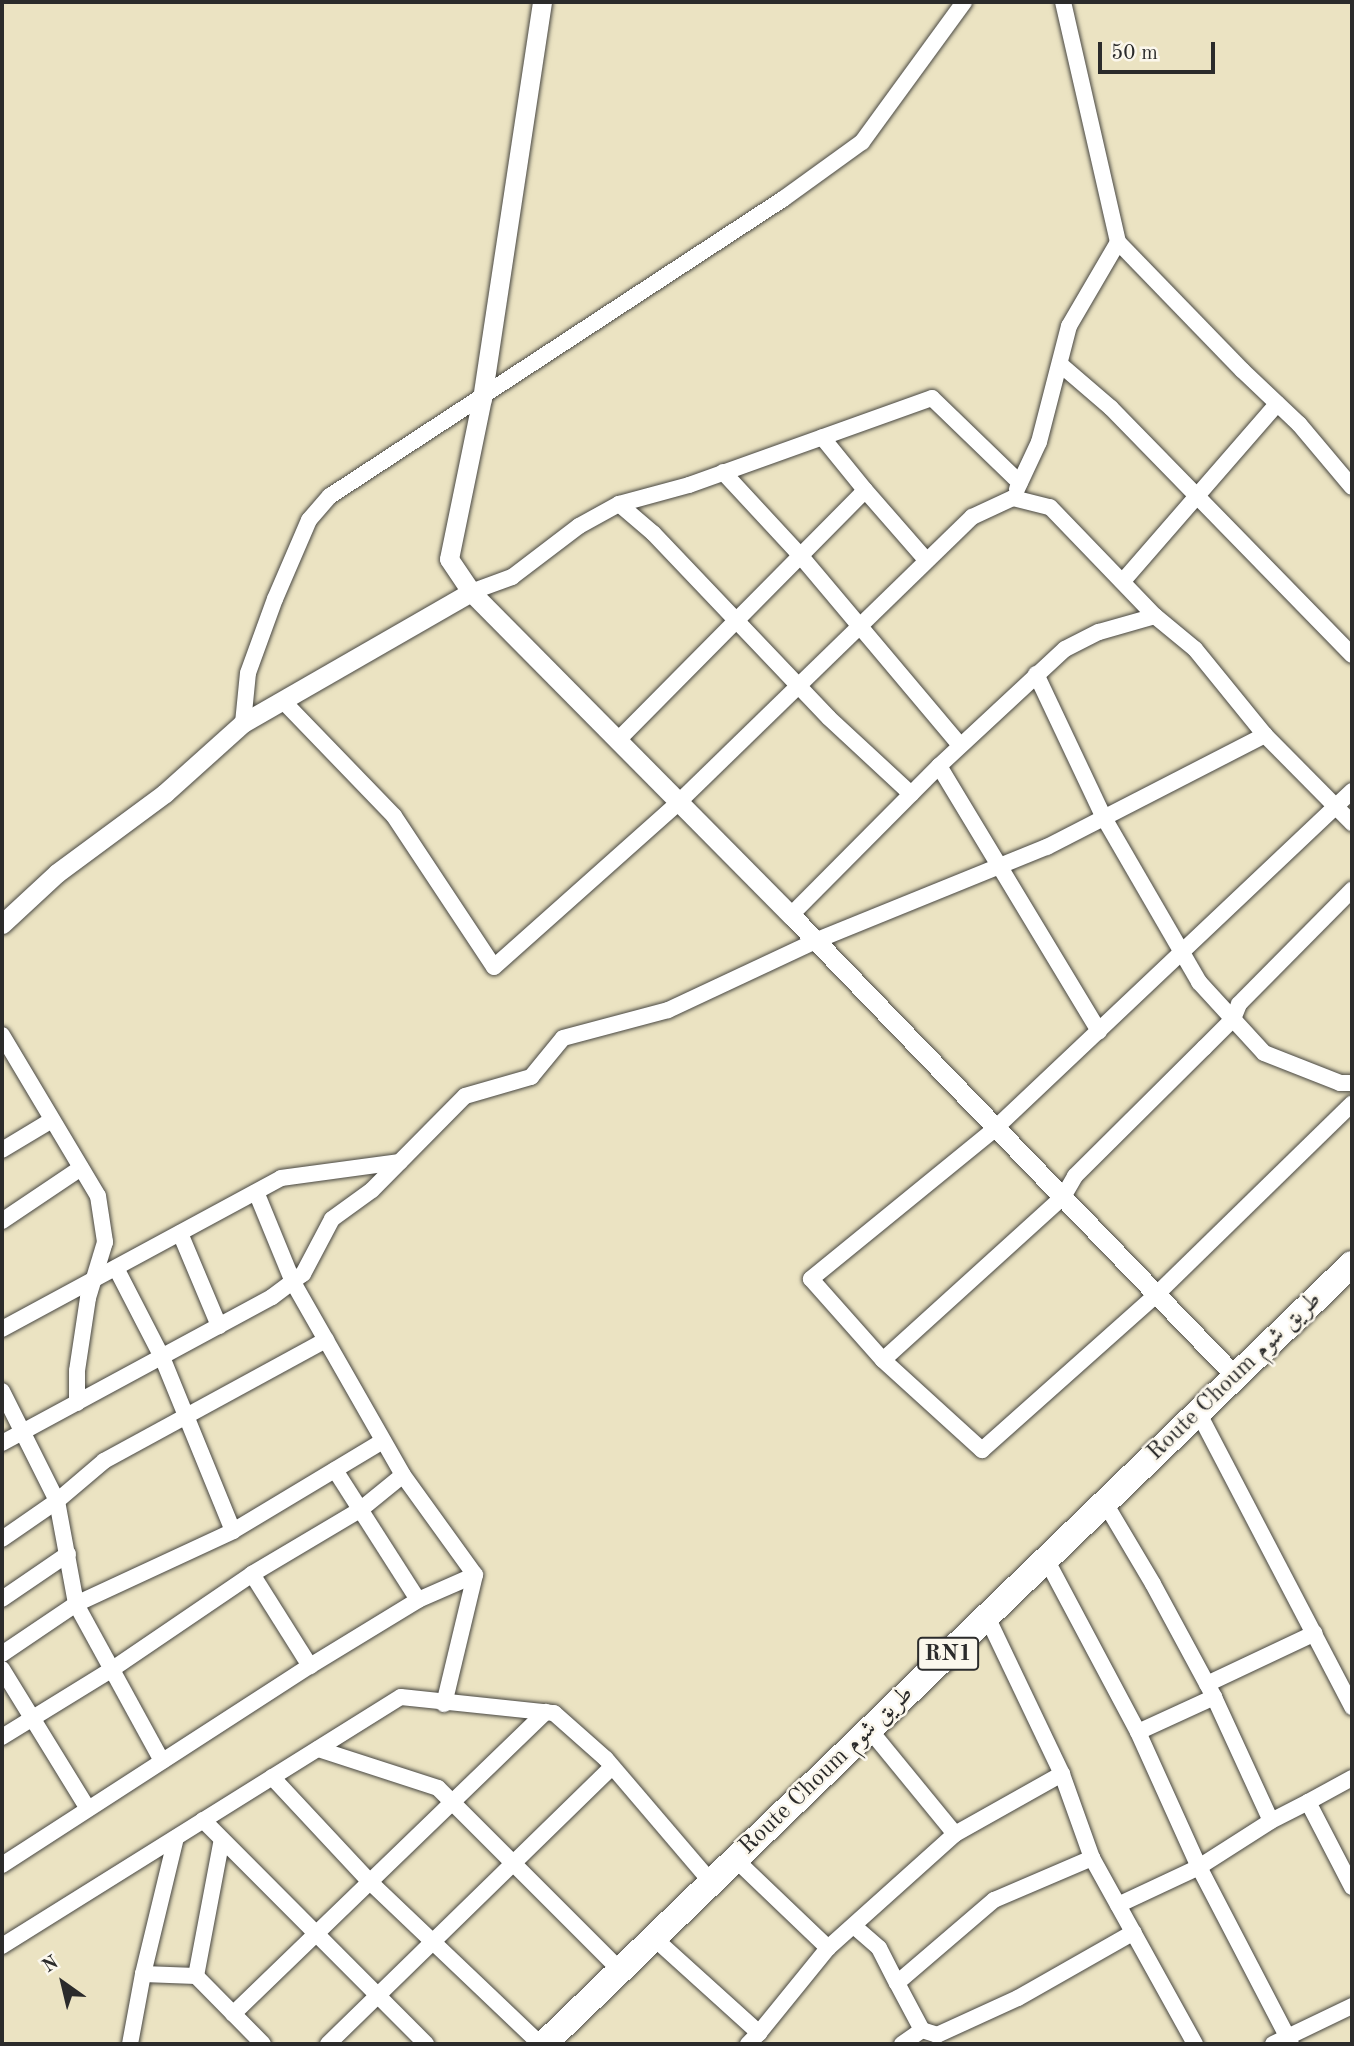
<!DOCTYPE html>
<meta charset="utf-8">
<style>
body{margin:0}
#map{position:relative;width:1354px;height:2046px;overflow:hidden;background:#ebe3c2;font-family:"Old Standard TT",Amiri,serif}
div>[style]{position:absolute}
.roads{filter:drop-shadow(0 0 2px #484742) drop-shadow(0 0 2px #484742)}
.minor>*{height:16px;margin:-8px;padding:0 8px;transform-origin:8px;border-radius:8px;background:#fff}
.tertiary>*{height:19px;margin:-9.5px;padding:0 9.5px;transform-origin:9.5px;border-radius:9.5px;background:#fff}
.trunk>*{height:26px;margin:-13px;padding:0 13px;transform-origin:13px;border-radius:13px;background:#fff}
span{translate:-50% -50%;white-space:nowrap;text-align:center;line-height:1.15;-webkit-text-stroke:5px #fbf7ec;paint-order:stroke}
.shield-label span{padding:2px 5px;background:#fbf7ec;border:2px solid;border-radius:5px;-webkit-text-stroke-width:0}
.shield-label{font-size:23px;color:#2b2b2b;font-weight:700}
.street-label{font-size:24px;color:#2b2b2b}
.frame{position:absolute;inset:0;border:4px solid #2b2b2b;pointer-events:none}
.north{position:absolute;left:28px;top:1948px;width:70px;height:70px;-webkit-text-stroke:5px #fbf7ec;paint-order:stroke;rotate:326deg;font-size:19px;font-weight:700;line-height:28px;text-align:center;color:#2b2b2b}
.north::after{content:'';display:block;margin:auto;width:24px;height:32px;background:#2b2b2b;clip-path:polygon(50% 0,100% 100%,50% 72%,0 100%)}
.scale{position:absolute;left:1098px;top:42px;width:117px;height:32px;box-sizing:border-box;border:4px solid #2b2b2b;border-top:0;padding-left:9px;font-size:21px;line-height:24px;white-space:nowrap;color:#2b2b2b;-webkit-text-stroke:5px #fbf7ec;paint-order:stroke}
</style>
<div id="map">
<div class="roads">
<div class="minor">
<div style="left:1118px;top:242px;width:178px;rotate:45.9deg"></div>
<div style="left:1242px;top:370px;width:79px;rotate:43.5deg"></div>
<div style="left:1299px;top:424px;width:82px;rotate:49.9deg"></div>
<div style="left:1061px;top:365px;width:66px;rotate:40.7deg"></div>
<div style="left:1111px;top:408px;width:345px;rotate:45.7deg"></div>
<div style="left:723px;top:472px;width:112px;rotate:47.2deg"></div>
<div style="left:799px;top:554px;width:250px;rotate:49.9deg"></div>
<div style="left:1017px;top:489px;width:52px;rotate:-64.9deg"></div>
<div style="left:1039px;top:442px;width:120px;rotate:-75.5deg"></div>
<div style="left:1069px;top:326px;width:97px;rotate:-59.7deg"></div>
<div style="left:1118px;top:242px;width:246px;rotate:-102.9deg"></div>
<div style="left:865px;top:490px;width:93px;rotate:48.9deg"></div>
<div style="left:619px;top:504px;width:45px;rotate:40.5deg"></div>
<div style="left:653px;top:533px;width:255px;rotate:46.4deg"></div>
<div style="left:829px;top:718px;width:112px;rotate:42.8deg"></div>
<div style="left:1123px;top:581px;width:235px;rotate:-49deg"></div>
<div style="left:471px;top:592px;width:44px;rotate:-20.1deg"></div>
<div style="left:512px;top:577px;width:84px;rotate:-37.3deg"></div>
<div style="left:579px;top:526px;width:46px;rotate:-28.8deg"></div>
<div style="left:619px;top:504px;width:73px;rotate:-15.2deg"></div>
<div style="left:689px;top:485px;width:258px;rotate:-19.7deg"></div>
<div style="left:932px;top:398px;width:122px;rotate:44deg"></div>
<div style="left:1036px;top:674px;width:159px;rotate:64.7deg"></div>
<div style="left:1104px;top:818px;width:190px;rotate:59.9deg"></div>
<div style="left:1199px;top:982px;width:96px;rotate:47.5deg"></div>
<div style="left:1264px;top:1053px;width:82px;rotate:21.5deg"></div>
<div style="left:1340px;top:1083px;width:12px"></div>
<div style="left:283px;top:701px;width:160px;rotate:46deg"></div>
<div style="left:394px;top:816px;width:181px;rotate:56.5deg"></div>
<div style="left:494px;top:967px;width:248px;rotate:-41.7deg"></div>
<div style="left:679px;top:802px;width:409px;rotate:-44.2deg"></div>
<div style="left:972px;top:517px;width:45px;rotate:-24.9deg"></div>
<div style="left:1013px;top:498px;width:38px;rotate:14deg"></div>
<div style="left:1050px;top:507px;width:151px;rotate:46.1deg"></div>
<div style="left:1155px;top:616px;width:52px;rotate:39.5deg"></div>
<div style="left:1195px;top:649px;width:111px;rotate:50.9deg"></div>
<div style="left:1265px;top:735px;width:124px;rotate:45.3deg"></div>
<div style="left:243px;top:723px;width:50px;rotate:-84.3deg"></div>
<div style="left:248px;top:673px;width:79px;rotate:-70deg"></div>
<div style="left:275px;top:599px;width:86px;rotate:-66.7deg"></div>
<div style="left:309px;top:520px;width:32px;rotate:-49deg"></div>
<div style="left:330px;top:496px;width:542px;rotate:-33.25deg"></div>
<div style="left:783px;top:199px;width:97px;rotate:-35.8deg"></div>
<div style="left:862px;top:142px;width:173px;rotate:-53.9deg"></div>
<div style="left:618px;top:740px;width:351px;rotate:-45.3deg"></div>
<div style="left:865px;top:490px;width:68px;rotate:-129.1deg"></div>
<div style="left:939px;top:766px;width:310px;rotate:58.9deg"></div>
<div style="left:1352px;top:791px;width:490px;rotate:136.6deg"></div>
<div style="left:996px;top:1128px;width:239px;rotate:140.8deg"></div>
<div style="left:811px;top:1279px;width:108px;rotate:48.4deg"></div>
<div style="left:883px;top:1360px;width:243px;rotate:-42.2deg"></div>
<div style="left:1063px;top:1197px;width:24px;rotate:-60deg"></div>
<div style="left:1075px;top:1176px;width:182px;rotate:-44.8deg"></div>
<div style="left:1204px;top:1048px;width:41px;rotate:-45deg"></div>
<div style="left:1233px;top:1019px;width:16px;rotate:-68deg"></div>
<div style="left:1239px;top:1004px;width:161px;rotate:-45.3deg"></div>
<div style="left:791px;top:915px;width:210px;rotate:-45.2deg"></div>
<div style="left:939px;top:766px;width:172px;rotate:-42.9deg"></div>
<div style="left:1065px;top:649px;width:38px;rotate:-27deg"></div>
<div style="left:1099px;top:632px;width:58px;rotate:-15.9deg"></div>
<div style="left:2px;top:1035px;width:187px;rotate:59.2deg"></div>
<div style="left:98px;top:1196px;width:47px;rotate:81.3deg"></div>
<div style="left:105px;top:1242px;width:59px;rotate:106.9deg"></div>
<div style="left:88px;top:1298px;width:74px;rotate:98.6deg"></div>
<div style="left:77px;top:1371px;width:32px;rotate:90deg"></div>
<div style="left:2px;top:1150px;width:58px;rotate:-31deg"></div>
<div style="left:2px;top:1221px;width:95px;rotate:-33.9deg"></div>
<div style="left:180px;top:1233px;width:101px;rotate:67.2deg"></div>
<div style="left:116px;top:1268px;width:100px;rotate:62.7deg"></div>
<div style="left:162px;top:1357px;width:188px;rotate:67.8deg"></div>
<div style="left:2px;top:1329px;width:317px;rotate:-28.4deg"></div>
<div style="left:281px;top:1178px;width:120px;rotate:-7.7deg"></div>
<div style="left:883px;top:1360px;width:134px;rotate:42.3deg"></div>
<div style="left:982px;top:1450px;width:233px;rotate:-41.7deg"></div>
<div style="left:1156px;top:1295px;width:274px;rotate:-44.3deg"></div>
<div style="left:2px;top:1391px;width:123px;rotate:63.4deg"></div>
<div style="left:57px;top:1501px;width:105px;rotate:79.5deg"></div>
<div style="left:76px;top:1604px;width:179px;rotate:61.3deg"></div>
<div style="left:1198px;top:1412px;width:333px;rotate:62.4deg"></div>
<div style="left:2px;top:1443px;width:307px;rotate:-28.4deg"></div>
<div style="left:272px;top:1297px;width:39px;rotate:-37deg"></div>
<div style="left:303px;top:1274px;width:62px;rotate:-62.2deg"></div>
<div style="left:332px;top:1219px;width:49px;rotate:-35.9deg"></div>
<div style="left:372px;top:1190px;width:132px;rotate:-45.3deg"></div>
<div style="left:465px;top:1096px;width:69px;rotate:-16.1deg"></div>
<div style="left:531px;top:1077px;width:50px;rotate:-50.6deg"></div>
<div style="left:563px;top:1038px;width:109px;rotate:-14.9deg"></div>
<div style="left:668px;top:1010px;width:162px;rotate:-25.1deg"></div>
<div style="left:815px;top:941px;width:250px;rotate:-22.1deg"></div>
<div style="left:1047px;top:847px;width:245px;rotate:-27.2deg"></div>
<div style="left:335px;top:1470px;width:154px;rotate:57.4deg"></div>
<div style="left:1105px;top:1503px;width:94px;rotate:59.3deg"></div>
<div style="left:1153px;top:1584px;width:128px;rotate:61.6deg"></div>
<div style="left:1214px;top:1697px;width:136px;rotate:65.3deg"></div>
<div style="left:1271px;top:1821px;width:42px;rotate:-27.2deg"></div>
<div style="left:1308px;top:1802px;width:96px;rotate:62.6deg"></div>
<div style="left:2px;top:1539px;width:67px;rotate:-34.6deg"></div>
<div style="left:57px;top:1501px;width:62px;rotate:-40.4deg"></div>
<div style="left:104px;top:1461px;width:253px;rotate:-28.6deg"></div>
<div style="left:1046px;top:1559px;width:196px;rotate:62deg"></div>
<div style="left:1138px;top:1732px;width:148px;rotate:65.7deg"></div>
<div style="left:1199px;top:1867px;width:199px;rotate:62.5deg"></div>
<div style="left:252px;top:1574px;width:109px;rotate:57.8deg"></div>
<div style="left:2px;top:1599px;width:80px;rotate:-34.3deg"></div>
<div style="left:2px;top:1654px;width:89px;rotate:-34deg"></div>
<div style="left:76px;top:1604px;width:173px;rotate:-24.9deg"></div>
<div style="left:233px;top:1531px;width:175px;rotate:-31deg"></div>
<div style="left:2px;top:1669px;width:164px;rotate:58.4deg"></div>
<div style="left:1207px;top:1684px;width:119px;rotate:-25.3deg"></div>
<div style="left:444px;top:1704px;width:133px;rotate:-76.5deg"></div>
<div style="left:1138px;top:1732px;width:84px;rotate:-24.7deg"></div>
<div style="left:2px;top:1737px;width:128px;rotate:-31.6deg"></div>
<div style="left:111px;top:1670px;width:171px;rotate:-34.2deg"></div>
<div style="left:252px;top:1574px;width:126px;rotate:-30.7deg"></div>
<div style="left:360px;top:1510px;width:55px;rotate:-39.1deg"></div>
<div style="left:403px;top:1475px;width:222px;rotate:-119.7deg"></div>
<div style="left:293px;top:1282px;width:97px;rotate:-112.3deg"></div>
<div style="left:318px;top:1749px;width:126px;rotate:18deg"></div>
<div style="left:438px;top:1788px;width:257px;rotate:45deg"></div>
<div style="left:272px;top:1777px;width:144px;rotate:47deg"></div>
<div style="left:370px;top:1882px;width:235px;rotate:43.6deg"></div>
<div style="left:1308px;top:1802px;width:50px;rotate:-28.6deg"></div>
<div style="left:203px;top:1820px;width:316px;rotate:45.1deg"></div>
<div style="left:955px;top:1834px;width:123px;rotate:-29.3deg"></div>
<div style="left:1062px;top:1774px;width:174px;rotate:-115.5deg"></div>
<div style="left:1092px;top:1858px;width:213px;rotate:61deg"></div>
<div style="left:735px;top:1859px;width:129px;rotate:43.7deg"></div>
<div style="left:828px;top:1948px;width:109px;rotate:129.1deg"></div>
<div style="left:2px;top:1865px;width:367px;rotate:-32.9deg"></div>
<div style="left:310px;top:1666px;width:127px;rotate:-31.4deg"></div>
<div style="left:418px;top:1600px;width:62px;rotate:-23.7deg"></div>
<div style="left:475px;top:1575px;width:123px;rotate:-125.8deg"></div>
<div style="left:1118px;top:1905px;width:89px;rotate:-25.1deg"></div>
<div style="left:1199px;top:1867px;width:85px;rotate:-32.6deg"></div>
<div style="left:855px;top:1927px;width:32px;rotate:41deg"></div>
<div style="left:879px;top:1948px;width:39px;rotate:63deg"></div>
<div style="left:897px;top:1983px;width:128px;rotate:-40.6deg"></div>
<div style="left:994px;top:1900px;width:107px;rotate:-23.2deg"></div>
<div style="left:1092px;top:1858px;width:89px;rotate:-109.7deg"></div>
<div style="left:654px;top:1938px;width:142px;rotate:42.1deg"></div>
<div style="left:759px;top:2033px;width:16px;rotate:135deg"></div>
<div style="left:2px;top:1946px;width:470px;rotate:-32deg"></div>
<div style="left:401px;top:1697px;width:154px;rotate:6deg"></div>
<div style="left:554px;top:1713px;width:69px;rotate:41.5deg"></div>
<div style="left:606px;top:1759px;width:162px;rotate:49.5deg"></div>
<div style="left:828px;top:1948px;width:171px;rotate:-41.9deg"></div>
<div style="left:955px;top:1834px;width:136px;rotate:-129.3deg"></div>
<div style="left:143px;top:1974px;width:53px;rotate:2.2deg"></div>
<div style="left:196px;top:1976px;width:95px;rotate:45.4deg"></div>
<div style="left:196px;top:1976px;width:139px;rotate:-79.3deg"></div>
<div style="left:897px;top:1983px;width:53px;rotate:62deg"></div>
<div style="left:233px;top:2014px;width:435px;rotate:-44deg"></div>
<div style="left:130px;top:2044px;width:71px;rotate:-79.5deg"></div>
<div style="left:143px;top:1974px;width:140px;rotate:-76.4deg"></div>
<div style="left:328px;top:2044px;width:397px;rotate:-44.3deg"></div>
<div style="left:902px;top:2044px;width:24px;rotate:-35deg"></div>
<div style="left:922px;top:2030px;width:16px;rotate:18deg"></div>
<div style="left:937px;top:2035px;width:89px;rotate:-24.6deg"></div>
<div style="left:1018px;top:1998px;width:133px;rotate:-29.6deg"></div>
<div style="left:1273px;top:2044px;width:88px;rotate:-25.7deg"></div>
</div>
<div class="tertiary">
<div style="left:542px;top:2px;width:401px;rotate:98.6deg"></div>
<div style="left:482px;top:398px;width:164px;rotate:101.6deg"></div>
<div style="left:449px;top:559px;width:40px;rotate:56deg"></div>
<div style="left:471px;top:592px;width:455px;rotate:45.3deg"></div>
<div style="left:791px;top:915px;width:641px;rotate:46.07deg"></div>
<div style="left:2px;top:924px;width:75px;rotate:-42.8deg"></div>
<div style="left:57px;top:873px;width:134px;rotate:-36.5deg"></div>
<div style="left:165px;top:793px;width:105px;rotate:-41.9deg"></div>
<div style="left:243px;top:723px;width:263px;rotate:-29.9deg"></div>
</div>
<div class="trunk">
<div style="left:544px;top:2044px;width:1123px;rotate:-43.99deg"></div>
</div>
</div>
<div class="shield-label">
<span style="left:948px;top:1654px">RN1</span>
</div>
<div class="street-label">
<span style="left:1235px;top:1377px;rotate:-44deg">Route Choum طريق شوم</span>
<span style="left:827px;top:1771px;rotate:-44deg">Route Choum طريق شوم</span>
</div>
<div class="frame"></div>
<div class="north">N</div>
<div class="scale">50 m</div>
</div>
